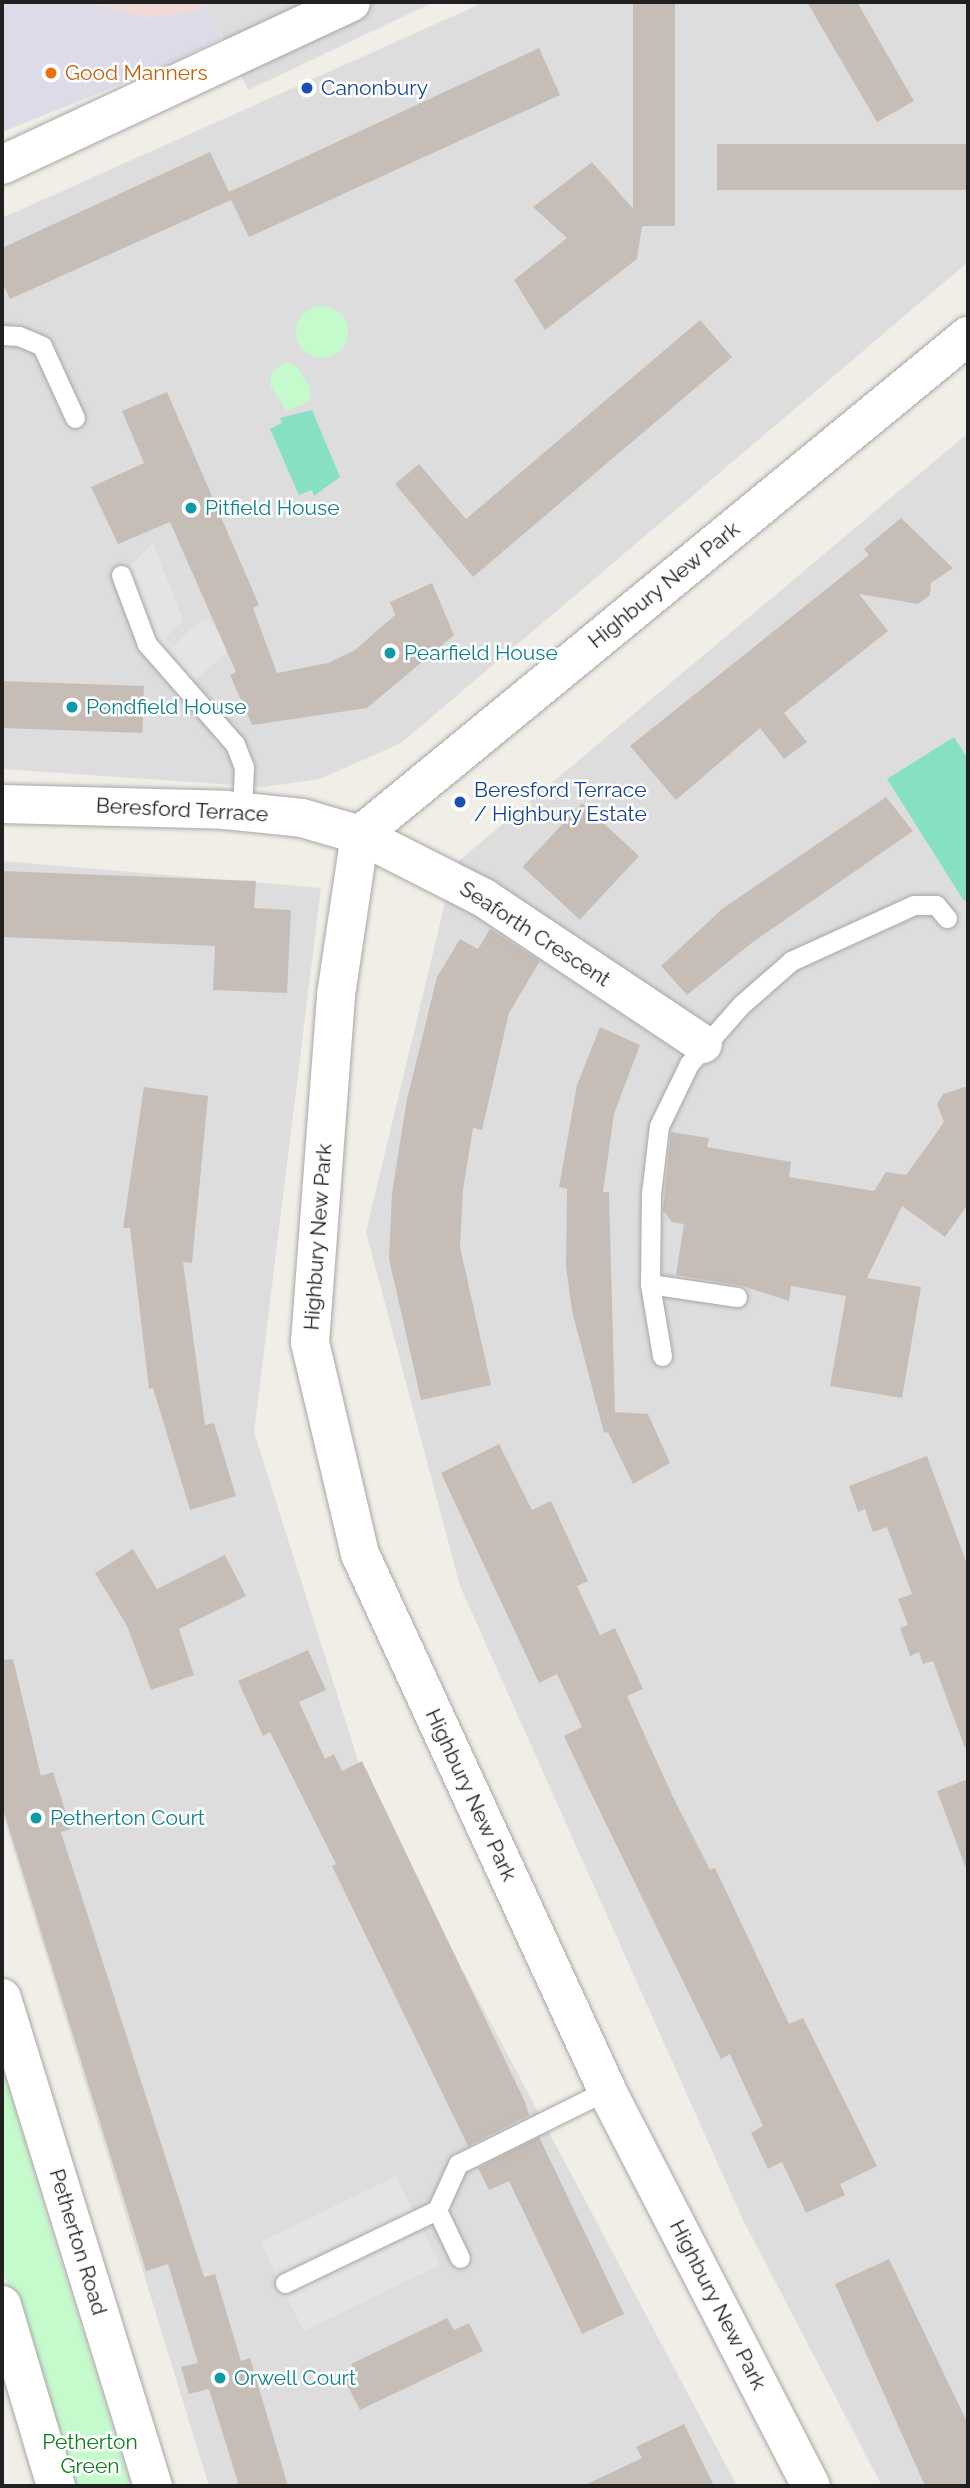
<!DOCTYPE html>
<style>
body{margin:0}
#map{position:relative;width:970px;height:2488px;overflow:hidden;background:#f1eee7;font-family:Raleway,sans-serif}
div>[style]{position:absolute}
.residential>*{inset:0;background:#dedddd}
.commercial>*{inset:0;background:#f1dad6}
.park>*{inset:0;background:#c5facd}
.round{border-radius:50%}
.pitch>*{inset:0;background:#85e0c4}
.parking>*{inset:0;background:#e4e4e4;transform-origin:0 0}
.plaza>*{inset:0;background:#dcdbe7}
.building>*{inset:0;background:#c6beb6;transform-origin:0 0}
.roads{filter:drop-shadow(0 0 2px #a7a7a7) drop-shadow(0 0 2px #a7a7a7)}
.service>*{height:19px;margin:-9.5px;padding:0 9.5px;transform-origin:9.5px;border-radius:9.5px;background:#fff}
.minor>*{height:38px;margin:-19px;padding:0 19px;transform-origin:19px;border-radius:19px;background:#fff}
.tertiary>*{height:38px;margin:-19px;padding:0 19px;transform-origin:19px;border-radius:19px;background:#fff}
.dots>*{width:19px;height:19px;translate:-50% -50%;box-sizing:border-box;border:4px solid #fff;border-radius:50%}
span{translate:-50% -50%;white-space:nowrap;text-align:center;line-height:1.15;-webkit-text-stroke:5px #fff;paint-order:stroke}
.food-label{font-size:21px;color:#c56008}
.left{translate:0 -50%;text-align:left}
.transit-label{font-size:21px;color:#164399}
.culture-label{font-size:21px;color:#0d838f}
.street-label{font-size:21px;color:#202020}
.park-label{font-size:21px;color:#0b811e}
.frame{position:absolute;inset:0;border:4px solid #202020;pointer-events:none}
</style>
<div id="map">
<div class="residential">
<div style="clip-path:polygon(205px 2px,434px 2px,248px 90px)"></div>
<div style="clip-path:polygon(485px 2px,968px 2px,968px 262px,401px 743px,320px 779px,264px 787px,2px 769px,2px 218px)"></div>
<div style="clip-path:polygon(968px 433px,968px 2486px,882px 2486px,743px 2220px,460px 1586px,366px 1232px,454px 865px)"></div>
<div style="clip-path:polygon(2px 861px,321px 888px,254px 1432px,368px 1792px,737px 2486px,209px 2486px,2px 1813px)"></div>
</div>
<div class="commercial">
<div style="clip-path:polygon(89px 2px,205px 2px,207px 5px,186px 13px,146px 17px)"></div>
</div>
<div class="park">
<div class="round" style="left:296px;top:306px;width:52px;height:52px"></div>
<div style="clip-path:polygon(285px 362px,297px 366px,310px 387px,310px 401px,287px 411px,270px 385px,271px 374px)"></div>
<div style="clip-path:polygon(2px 2065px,57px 2250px,131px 2486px,69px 2486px,2px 2265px)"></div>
</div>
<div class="pitch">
<div style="clip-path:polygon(312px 410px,340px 477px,314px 496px,312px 490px,299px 495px,270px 429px,282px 423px,280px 418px)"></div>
<div style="clip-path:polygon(954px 737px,968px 759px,968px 898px,964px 901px,887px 779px)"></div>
</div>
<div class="parking">
<div style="clip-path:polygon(153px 543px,183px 620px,165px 638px,173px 646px,199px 622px,209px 619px,231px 649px,186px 688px,155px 655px,121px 575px)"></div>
<div style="left:396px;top:2176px;width:99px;height:151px;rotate:64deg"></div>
</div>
<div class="plaza">
<div style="clip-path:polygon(2px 2px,89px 2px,146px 17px,186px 13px,207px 5px,222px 38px,154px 71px,2px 132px)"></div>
</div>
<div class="building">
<div style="left:633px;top:2px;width:42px;height:224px"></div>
<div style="clip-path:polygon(807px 2px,857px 2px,914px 101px,877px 122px)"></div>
<div style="clip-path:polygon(539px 48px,560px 95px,249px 237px,231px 200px,10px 299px,2px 282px,2px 248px,210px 152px,229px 192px)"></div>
<div style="left:968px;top:144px;width:46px;height:251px;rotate:90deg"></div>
<div style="clip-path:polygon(592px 162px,643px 220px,637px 259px,545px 330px,514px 280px,567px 238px,533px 207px)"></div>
<div style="clip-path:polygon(700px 320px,732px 357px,473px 577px,395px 484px,419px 464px,466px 519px)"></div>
<div style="clip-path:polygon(167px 392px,259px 605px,253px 608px,277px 673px,328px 663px,355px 650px,395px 615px,390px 602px,432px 583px,454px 635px,367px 708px,252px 725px,230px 675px,236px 672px,170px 522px,118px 544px,91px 487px,144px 463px,122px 411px)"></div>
<div style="clip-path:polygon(901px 518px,953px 568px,931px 583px,930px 595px,918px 604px,859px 594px,888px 631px,784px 713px,807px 742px,784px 759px,760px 728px,676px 800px,630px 746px,869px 555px,864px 549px)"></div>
<div style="left:2px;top:681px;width:142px;height:47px;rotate:2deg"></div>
<div style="clip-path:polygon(886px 797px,913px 831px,753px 942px,687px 995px,661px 966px,722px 909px)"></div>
<div style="left:582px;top:803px;width:78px;height:87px;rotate:43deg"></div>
<div style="clip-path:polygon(2px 871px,256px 881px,254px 908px,291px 910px,287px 993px,213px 990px,215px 946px,2px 937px)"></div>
<div style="clip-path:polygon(490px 929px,540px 961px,509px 1013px,482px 1130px,473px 1128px,463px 1190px,460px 1247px,491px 1385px,421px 1400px,389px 1259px,392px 1193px,407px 1099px,437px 977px,460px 939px,478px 949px)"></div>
<div style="clip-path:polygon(600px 1027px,640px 1045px,614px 1114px,603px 1192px,609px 1192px,615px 1412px,648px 1414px,670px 1463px,633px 1484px,608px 1432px,604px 1433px,572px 1311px,566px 1266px,567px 1189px,559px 1187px,577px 1085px)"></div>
<div style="clip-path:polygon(968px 1086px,968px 1204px,945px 1237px,902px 1206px,867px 1278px,921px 1287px,902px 1398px,830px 1386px,846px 1296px,791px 1286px,789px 1301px,739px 1285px,676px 1275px,684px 1224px,672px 1222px,663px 1210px,671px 1132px,709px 1138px,707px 1147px,791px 1162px,789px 1177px,874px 1191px,886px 1172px,906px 1175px,925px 1149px,944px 1122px,937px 1104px,943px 1094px)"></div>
<div style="clip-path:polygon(144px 1087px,208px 1096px,192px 1263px,183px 1262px,205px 1425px,214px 1423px,236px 1496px,190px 1510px,153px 1388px,149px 1389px,130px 1228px,123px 1228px)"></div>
<div style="clip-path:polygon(499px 1444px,532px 1510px,551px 1501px,588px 1581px,577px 1586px,600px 1635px,615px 1628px,643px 1689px,627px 1696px,673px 1797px,710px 1870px,715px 1868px,789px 2024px,803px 2018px,877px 2166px,840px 2184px,845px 2195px,806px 2213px,782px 2162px,768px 2169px,751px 2133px,763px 2126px,730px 2054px,721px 2059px,589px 1789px,564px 1736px,582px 1727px,557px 1674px,539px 1683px,441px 1473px)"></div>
<div style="clip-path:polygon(927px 1456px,968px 1567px,968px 1747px,965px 1748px,933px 1661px,923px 1664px,919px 1652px,910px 1656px,900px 1628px,908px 1625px,898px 1599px,912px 1594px,887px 1527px,873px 1532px,865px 1509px,858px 1512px,849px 1486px)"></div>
<div style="clip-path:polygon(133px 1549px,157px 1589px,225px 1555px,246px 1596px,179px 1629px,194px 1675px,151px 1690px,127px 1626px,95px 1573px)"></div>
<div style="clip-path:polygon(308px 1650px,326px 1690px,299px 1702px,325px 1759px,334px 1754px,342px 1771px,362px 1761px,525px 2102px,529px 2115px,468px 2146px,332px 1866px,336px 1864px,270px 1732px,263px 1736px,238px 1681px)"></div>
<div style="clip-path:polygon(13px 1659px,41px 1776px,53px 1772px,71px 1829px,61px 1832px,204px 2277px,215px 2274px,241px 2361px,250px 2358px,288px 2486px,239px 2486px,209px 2389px,189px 2394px,181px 2367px,198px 2363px,168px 2264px,146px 2271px,2px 1806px,2px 1660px)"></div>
<div style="clip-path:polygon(968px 1779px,968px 1865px,965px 1866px,937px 1791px)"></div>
<div style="clip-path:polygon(539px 2137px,624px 2314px,582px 2334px,509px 2181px,489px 2190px,478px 2168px)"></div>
<div style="clip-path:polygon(889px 2259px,968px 2424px,968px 2486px,925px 2486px,835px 2284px)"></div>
<div style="clip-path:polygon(447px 2318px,454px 2330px,469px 2323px,483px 2351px,360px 2410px,343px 2377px,355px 2371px,351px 2364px)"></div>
<div style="clip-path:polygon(684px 2424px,714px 2486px,583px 2486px,642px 2458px,636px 2447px)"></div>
</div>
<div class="roads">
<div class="service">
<div style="left:2px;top:335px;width:17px;rotate:3deg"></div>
<div style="left:19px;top:336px;width:25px;rotate:23deg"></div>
<div style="left:42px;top:346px;width:79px;rotate:65.4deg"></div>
<div style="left:121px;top:575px;width:74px;rotate:69.4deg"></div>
<div style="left:147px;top:644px;width:133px;rotate:48.7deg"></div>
<div style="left:235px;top:744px;width:25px;rotate:69deg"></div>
<div style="left:244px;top:767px;width:44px;rotate:92.6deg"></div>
<div style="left:650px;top:1284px;width:88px;rotate:8.5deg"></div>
<div style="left:662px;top:1356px;width:73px;rotate:-99.5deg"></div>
<div style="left:650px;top:1284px;width:90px;rotate:-89.4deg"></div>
<div style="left:651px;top:1194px;width:68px;rotate:-83.3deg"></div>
<div style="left:659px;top:1126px;width:69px;rotate:-64.2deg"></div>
<div style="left:689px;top:1064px;width:79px;rotate:-48.6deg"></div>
<div style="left:741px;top:1005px;width:67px;rotate:-41.3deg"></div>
<div style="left:791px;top:961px;width:135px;rotate:-24.5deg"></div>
<div style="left:914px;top:905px;width:22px"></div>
<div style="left:936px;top:905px;width:17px;rotate:50deg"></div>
<div style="left:437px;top:2210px;width:53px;rotate:64.4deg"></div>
<div style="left:285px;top:2283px;width:169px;rotate:-25.7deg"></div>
<div style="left:437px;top:2210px;width:51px;rotate:-65.5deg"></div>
<div style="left:458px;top:2164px;width:166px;rotate:-26.4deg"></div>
</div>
<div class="minor">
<div style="left:2px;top:804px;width:223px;rotate:1.5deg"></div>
<div style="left:225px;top:810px;width:77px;rotate:5.9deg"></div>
<div style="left:302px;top:818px;width:60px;rotate:16.3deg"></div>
<div style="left:360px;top:835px;width:139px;rotate:26.9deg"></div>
<div style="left:484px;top:898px;width:263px;rotate:33.7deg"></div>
<div style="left:811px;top:2486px;width:445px;rotate:-117.3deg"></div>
<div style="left:607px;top:2090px;width:590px;rotate:-114.74deg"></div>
<div style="left:360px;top:1554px;width:218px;rotate:-103.3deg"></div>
<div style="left:310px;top:1342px;width:348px;rotate:-85.7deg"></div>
<div style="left:336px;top:995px;width:162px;rotate:-81.5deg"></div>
<div style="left:360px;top:835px;width:787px;rotate:-39.38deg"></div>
</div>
<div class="tertiary">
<div style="left:2px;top:165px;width:385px;rotate:-25deg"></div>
<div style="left:2px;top:1998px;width:511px;rotate:72.81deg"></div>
<div style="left:2px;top:2305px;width:189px;rotate:73.4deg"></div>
</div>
</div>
<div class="dots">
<div style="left:51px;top:73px;background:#e8710a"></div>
<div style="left:307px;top:88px;background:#1a4fb4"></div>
<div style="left:191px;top:508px;background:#0f9aa8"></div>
<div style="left:390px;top:653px;background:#0f9aa8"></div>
<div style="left:72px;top:707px;background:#0f9aa8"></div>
<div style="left:460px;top:802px;background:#1a4fb4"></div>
<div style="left:36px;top:1818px;background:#0f9aa8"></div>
<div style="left:220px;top:2378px;background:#0f9aa8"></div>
</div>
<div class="food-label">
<span class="left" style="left:65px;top:73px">Good Manners</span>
</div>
<div class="transit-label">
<span class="left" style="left:321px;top:88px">Canonbury</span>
<span class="left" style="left:474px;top:802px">Beresford Terrace<br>/ Highbury Estate</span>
</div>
<div class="culture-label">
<span class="left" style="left:205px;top:508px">Pitfield House</span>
<span class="left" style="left:404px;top:653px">Pearfield House</span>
<span class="left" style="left:86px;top:707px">Pondfield House</span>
<span class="left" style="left:50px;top:1818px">Petherton Court</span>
<span class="left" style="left:234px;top:2378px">Orwell Court</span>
</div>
<div class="street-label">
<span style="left:664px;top:585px;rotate:-39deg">Highbury New Park</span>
<span style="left:182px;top:810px;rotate:3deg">Beresford Terrace</span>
<span style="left:535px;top:934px;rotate:33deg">Seaforth Crescent</span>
<span style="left:318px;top:1237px;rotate:-86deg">Highbury New Park</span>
<span style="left:471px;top:1795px;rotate:65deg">Highbury New Park</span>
<span style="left:78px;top:2242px;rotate:73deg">Petherton Road</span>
<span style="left:718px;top:2305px;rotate:63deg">Highbury New Park</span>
</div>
<div class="park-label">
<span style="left:90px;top:2454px">Petherton<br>Green</span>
</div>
<div class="frame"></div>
</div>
